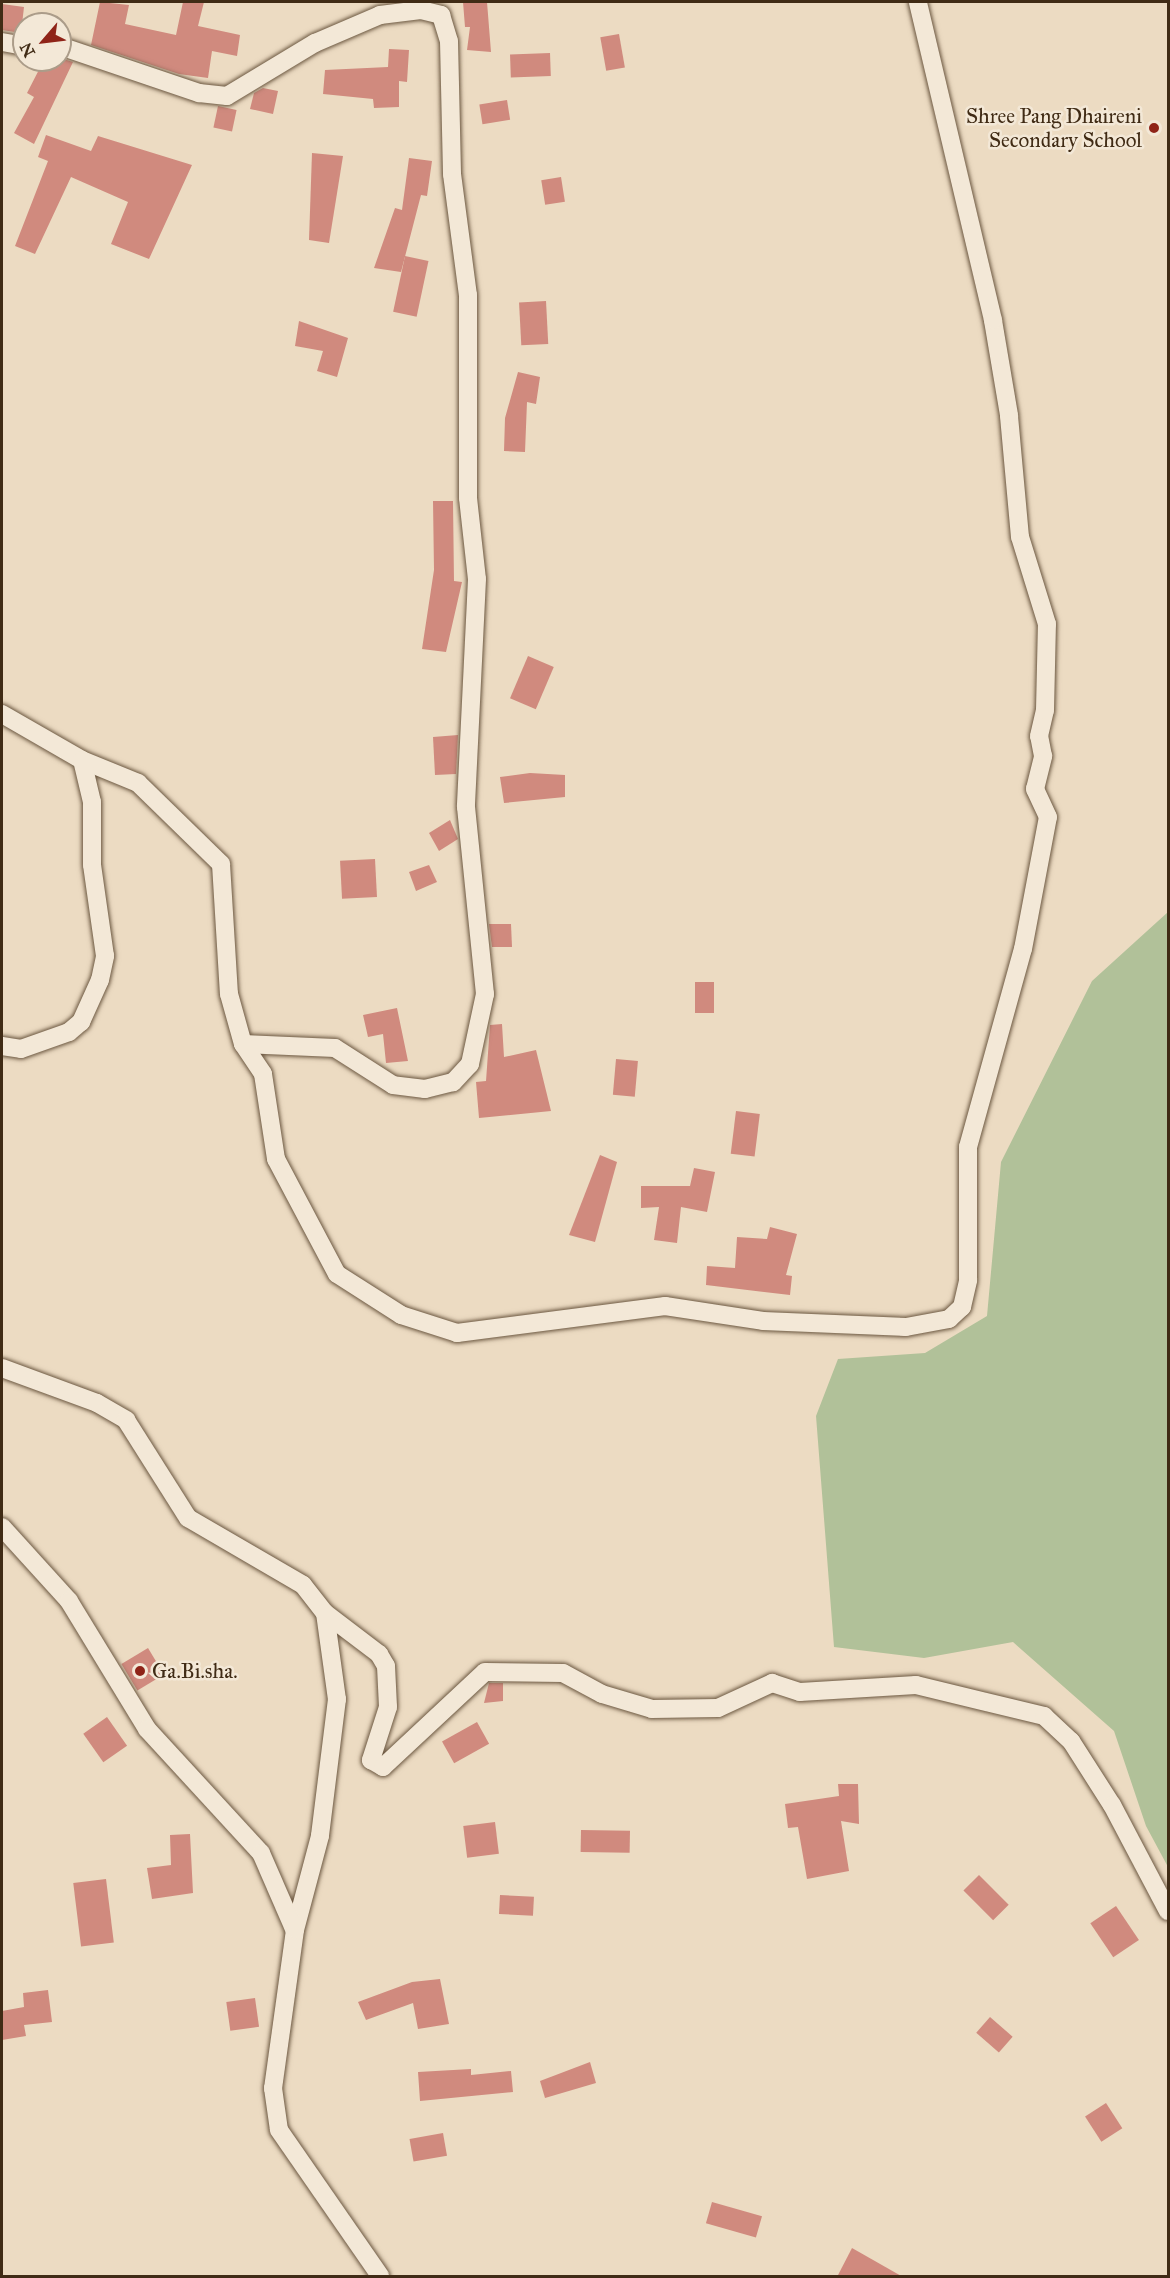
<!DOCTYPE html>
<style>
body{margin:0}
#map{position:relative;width:1170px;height:2278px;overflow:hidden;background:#ecdbc2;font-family:"IM FELL Great Primer",serif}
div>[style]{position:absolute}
.green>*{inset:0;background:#b1c199}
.building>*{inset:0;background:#d08a7e;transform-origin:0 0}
.roads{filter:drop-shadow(0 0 2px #6b5740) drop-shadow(0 0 2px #6b5740)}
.minor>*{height:18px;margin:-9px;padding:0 9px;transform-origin:9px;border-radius:9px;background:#f3e8d7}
.dots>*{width:16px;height:16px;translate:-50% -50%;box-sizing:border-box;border:3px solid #f3e8d7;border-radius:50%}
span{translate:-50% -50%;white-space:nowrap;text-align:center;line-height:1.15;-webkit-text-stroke:5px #f3e8d7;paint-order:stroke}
.poi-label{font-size:21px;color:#402b15}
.right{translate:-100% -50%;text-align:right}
.left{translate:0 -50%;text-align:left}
.frame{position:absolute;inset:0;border:3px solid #402b15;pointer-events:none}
.north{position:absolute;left:12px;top:12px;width:60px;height:60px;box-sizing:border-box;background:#f3e8d7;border:2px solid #ab9c89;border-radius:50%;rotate:242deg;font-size:16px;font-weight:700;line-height:24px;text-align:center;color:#402b15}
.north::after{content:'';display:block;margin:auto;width:21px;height:27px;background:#8f2418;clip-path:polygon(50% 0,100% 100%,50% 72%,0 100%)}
</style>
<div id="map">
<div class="green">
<div style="clip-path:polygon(1168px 912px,1168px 1867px,1146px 1826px,1114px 1731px,1013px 1642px,924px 1658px,834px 1647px,816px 1416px,838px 1359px,925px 1353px,987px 1316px,1001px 1162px,1092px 981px)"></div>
</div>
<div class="building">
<div style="clip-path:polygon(100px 2px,129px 5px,125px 24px,176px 35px,183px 2px,204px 2px,198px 26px,240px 35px,237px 56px,212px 51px,208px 78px,179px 74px,91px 45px)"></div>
<div style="clip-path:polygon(463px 2px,487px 2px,491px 52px,467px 50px,470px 27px,465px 27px)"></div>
<div style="clip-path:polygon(2px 4px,24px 7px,21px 33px,2px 30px)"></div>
<div style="left:619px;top:34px;width:34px;height:19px;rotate:80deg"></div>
<div style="clip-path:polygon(389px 49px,409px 50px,407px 82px,399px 81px,399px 107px,374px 108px,373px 99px,323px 94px,325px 70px,388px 67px)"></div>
<div style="left:550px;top:53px;width:23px;height:40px;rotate:88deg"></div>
<div style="clip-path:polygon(60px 58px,73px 62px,34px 144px,14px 133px,34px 97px,27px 93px,44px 60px,53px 65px)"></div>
<div style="clip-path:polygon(263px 88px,278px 91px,273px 114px,250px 109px,254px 93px)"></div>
<div style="left:507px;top:100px;width:20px;height:28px;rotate:81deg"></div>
<div style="left:218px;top:106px;width:19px;height:22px;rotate:12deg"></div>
<div style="clip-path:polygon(46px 135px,91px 151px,98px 136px,192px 165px,149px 259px,111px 244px,128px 202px,71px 177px,35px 254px,15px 246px,48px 161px,38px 157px)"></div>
<div style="clip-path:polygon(312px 153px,343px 156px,329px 243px,309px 240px)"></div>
<div style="clip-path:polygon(409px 158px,432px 161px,427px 196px,421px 195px,401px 272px,374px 268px,395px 208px,402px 210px)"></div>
<div style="left:561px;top:177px;width:25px;height:20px;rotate:81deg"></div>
<div style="left:405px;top:256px;width:24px;height:57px;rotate:12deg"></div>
<div style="left:546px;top:301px;width:43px;height:27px;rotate:87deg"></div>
<div style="clip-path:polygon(299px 321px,348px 338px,337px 377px,317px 371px,323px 351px,295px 346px)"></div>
<div style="clip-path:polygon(518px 372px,540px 377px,536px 404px,527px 402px,525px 452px,504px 451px,505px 418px)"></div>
<div style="clip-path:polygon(433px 501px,453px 501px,454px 581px,462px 582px,446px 652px,422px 649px,434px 570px)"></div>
<div style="left:528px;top:656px;width:28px;height:46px;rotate:23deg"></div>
<div style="clip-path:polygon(458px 735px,456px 774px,435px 775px,433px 737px)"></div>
<div style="clip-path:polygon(530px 773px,565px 775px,565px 797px,504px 803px,500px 777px)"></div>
<div style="clip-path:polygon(450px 820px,458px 839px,439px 851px,429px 833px)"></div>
<div style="left:375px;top:859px;width:38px;height:35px;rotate:87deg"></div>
<div style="clip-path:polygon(429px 865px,437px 882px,416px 891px,409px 872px)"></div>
<div style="clip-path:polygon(489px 924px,511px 924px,512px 947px,492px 947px)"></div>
<div style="left:695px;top:982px;width:19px;height:31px"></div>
<div style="clip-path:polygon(397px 1008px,408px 1061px,386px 1063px,383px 1034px,368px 1037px,363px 1015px)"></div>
<div style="clip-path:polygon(502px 1024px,504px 1057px,536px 1050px,551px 1111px,479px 1118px,476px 1082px,486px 1081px,490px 1025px)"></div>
<div style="left:616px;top:1059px;width:22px;height:36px;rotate:5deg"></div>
<div style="left:736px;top:1111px;width:24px;height:43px;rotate:7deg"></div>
<div style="clip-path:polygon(600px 1155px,617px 1162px,595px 1242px,569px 1235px)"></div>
<div style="clip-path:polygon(694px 1168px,715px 1172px,707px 1212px,681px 1207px,677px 1243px,654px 1240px,659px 1207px,641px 1208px,641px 1186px,690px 1186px)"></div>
<div style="clip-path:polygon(770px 1227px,797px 1234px,786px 1275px,792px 1276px,790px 1295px,706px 1285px,707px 1266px,735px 1268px,737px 1237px,767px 1239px)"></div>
<div style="left:148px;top:1648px;width:31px;height:31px;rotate:59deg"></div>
<div style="clip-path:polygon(489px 1683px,503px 1683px,503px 1701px,484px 1703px)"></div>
<div style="left:107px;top:1717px;width:35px;height:29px;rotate:55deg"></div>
<div style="left:477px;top:1722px;width:25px;height:40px;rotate:61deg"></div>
<div style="clip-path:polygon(838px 1784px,858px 1784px,859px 1824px,841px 1821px,849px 1871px,807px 1879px,798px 1827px,788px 1828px,785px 1804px,839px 1796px)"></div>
<div style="left:495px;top:1822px;width:32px;height:32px;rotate:83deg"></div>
<div style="left:581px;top:1830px;width:49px;height:22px;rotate:1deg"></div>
<div style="clip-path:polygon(190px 1834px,193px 1893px,152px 1899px,147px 1868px,171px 1865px,170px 1835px)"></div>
<div style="left:979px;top:1875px;width:42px;height:22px;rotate:45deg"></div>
<div style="left:106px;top:1879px;width:64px;height:33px;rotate:83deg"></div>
<div style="left:500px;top:1895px;width:34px;height:19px;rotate:3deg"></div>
<div style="left:1116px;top:1906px;width:41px;height:31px;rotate:56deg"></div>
<div style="clip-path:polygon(440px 1979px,449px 2024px,418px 2029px,413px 2003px,366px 2020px,358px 2002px,412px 1982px)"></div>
<div style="clip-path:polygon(48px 1990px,52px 2022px,24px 2025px,26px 2036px,2px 2040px,2px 2011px,24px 2007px,23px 1993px)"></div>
<div style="left:255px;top:1998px;width:29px;height:29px;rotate:82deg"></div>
<div style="left:990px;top:2017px;width:30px;height:21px;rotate:41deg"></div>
<div style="clip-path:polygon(590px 2062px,596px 2083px,545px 2098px,540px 2081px)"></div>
<div style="clip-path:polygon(471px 2069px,471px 2075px,511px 2071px,513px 2092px,420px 2101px,418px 2072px)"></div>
<div style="left:1106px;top:2103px;width:30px;height:25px;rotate:57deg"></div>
<div style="left:443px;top:2133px;width:23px;height:34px;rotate:80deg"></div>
<div style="left:712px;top:2202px;width:52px;height:22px;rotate:16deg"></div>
<div style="clip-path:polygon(852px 2248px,903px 2277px,837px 2277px)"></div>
</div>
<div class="roads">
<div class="minor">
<div style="left:2px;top:42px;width:22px;rotate:10deg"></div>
<div style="left:60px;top:46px;width:147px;rotate:18.7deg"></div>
<div style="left:199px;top:93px;width:28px;rotate:6deg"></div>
<div style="left:227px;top:96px;width:103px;rotate:-31.1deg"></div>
<div style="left:315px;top:43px;width:71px;rotate:-23.3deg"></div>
<div style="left:380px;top:15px;width:41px;rotate:-7deg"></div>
<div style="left:421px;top:10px;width:21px;rotate:14deg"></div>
<div style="left:441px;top:15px;width:27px;rotate:73deg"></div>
<div style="left:449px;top:41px;width:133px;rotate:88.7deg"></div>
<div style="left:452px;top:174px;width:122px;rotate:82.5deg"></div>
<div style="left:468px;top:295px;width:203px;rotate:90deg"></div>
<div style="left:468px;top:498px;width:81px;rotate:83.7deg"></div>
<div style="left:477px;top:579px;width:228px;rotate:92.8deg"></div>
<div style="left:466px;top:807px;width:188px;rotate:84.2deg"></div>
<div style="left:485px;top:994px;width:72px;rotate:102.1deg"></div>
<div style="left:470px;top:1064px;width:25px;rotate:133deg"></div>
<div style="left:453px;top:1082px;width:29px;rotate:166deg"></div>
<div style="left:425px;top:1089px;width:32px;rotate:-173deg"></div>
<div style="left:393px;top:1085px;width:69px;rotate:-147.5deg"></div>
<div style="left:335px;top:1048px;width:92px;rotate:-177.5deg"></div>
<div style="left:2px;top:714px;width:92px;rotate:29.9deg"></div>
<div style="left:82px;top:760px;width:61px;rotate:22.3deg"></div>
<div style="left:138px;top:783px;width:116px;rotate:44.3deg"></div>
<div style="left:221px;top:864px;width:130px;rotate:86.5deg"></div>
<div style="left:229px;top:994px;width:52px;rotate:74.4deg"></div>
<div style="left:243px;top:1044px;width:36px;rotate:56deg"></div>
<div style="left:263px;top:1074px;width:86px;rotate:81.3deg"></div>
<div style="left:276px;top:1159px;width:130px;rotate:62.1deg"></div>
<div style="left:337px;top:1274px;width:76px;rotate:32.6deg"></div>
<div style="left:401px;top:1315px;width:59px;rotate:17.8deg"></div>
<div style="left:457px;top:1333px;width:210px;rotate:-7.4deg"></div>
<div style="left:665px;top:1306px;width:99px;rotate:8.7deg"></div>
<div style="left:763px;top:1321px;width:143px;rotate:2.4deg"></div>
<div style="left:906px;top:1327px;width:44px;rotate:-10.5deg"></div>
<div style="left:949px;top:1319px;width:18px;rotate:-43deg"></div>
<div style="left:962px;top:1307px;width:28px;rotate:-77deg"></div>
<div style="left:968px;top:1280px;width:133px;rotate:-90deg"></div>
<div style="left:968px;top:1147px;width:205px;rotate:-74.5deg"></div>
<div style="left:1023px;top:949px;width:134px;rotate:-79.3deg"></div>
<div style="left:1048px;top:817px;width:31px;rotate:-115deg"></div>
<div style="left:1035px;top:789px;width:34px;rotate:-76deg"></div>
<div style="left:1043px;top:756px;width:20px;rotate:-101deg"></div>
<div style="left:1039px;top:736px;width:27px;rotate:-77deg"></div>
<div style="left:1045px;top:710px;width:86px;rotate:-88.7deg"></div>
<div style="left:1047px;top:624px;width:91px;rotate:-107.2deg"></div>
<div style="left:1020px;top:537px;width:122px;rotate:-95.2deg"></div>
<div style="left:1009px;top:415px;width:96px;rotate:-99.6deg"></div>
<div style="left:993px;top:320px;width:327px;rotate:-103.3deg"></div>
<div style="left:2px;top:1046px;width:19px;rotate:9deg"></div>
<div style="left:21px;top:1049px;width:51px;rotate:-19.5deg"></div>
<div style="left:69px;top:1032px;width:16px;rotate:-40deg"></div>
<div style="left:81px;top:1022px;width:46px;rotate:-65.7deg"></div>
<div style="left:100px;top:980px;width:25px;rotate:-78deg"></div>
<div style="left:105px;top:956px;width:92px;rotate:-98.1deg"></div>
<div style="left:92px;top:865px;width:63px;rotate:-90deg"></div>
<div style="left:92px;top:802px;width:43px;rotate:-103.4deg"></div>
<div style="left:2px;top:1368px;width:101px;rotate:20.2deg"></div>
<div style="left:97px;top:1403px;width:34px;rotate:30deg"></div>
<div style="left:126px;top:1420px;width:116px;rotate:57.7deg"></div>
<div style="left:188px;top:1518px;width:133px;rotate:30.2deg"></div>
<div style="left:303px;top:1585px;width:36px;rotate:52deg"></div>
<div style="left:325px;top:1613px;width:87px;rotate:82.1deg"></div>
<div style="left:337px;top:1699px;width:138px;rotate:97.1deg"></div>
<div style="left:320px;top:1836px;width:97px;rotate:104.9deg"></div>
<div style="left:295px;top:1930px;width:160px;rotate:97.9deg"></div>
<div style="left:273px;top:2088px;width:42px;rotate:81.9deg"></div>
<div style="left:279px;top:2130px;width:178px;rotate:55.3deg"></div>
<div style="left:2px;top:1527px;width:100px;rotate:47.8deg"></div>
<div style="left:69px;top:1601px;width:150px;rotate:58.6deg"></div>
<div style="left:147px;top:1729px;width:168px;rotate:47.4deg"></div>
<div style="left:261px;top:1853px;width:83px;rotate:66.5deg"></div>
<div style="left:325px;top:1613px;width:68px;rotate:37.2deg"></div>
<div style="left:379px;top:1654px;width:14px;rotate:60deg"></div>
<div style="left:386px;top:1666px;width:41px;rotate:87.2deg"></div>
<div style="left:388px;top:1707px;width:56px;rotate:107.8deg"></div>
<div style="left:371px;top:1760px;width:14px;rotate:30deg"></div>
<div style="left:383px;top:1767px;width:139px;rotate:-43deg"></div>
<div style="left:485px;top:1672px;width:78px;rotate:0.7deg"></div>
<div style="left:563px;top:1673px;width:44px;rotate:28.3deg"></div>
<div style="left:602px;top:1694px;width:52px;rotate:16.7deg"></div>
<div style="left:652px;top:1709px;width:66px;rotate:-0.9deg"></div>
<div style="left:718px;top:1708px;width:60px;rotate:-24.8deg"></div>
<div style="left:772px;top:1683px;width:29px;rotate:18deg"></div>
<div style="left:800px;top:1692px;width:116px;rotate:-3.5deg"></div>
<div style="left:916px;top:1685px;width:132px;rotate:13.6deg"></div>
<div style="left:1044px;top:1716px;width:37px;rotate:43deg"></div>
<div style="left:1071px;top:1741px;width:76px;rotate:57.4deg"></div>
<div style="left:1112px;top:1805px;width:120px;rotate:62.2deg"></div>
</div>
</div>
<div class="dots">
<div style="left:1154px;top:128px;background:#8f2418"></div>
<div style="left:140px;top:1671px;background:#8f2418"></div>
</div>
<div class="poi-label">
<span class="right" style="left:1142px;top:128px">Shree Pang Dhaireni<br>Secondary School</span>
<span class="left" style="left:152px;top:1671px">Ga.Bi.sha.</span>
</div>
<div class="frame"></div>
<div class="north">N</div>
</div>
